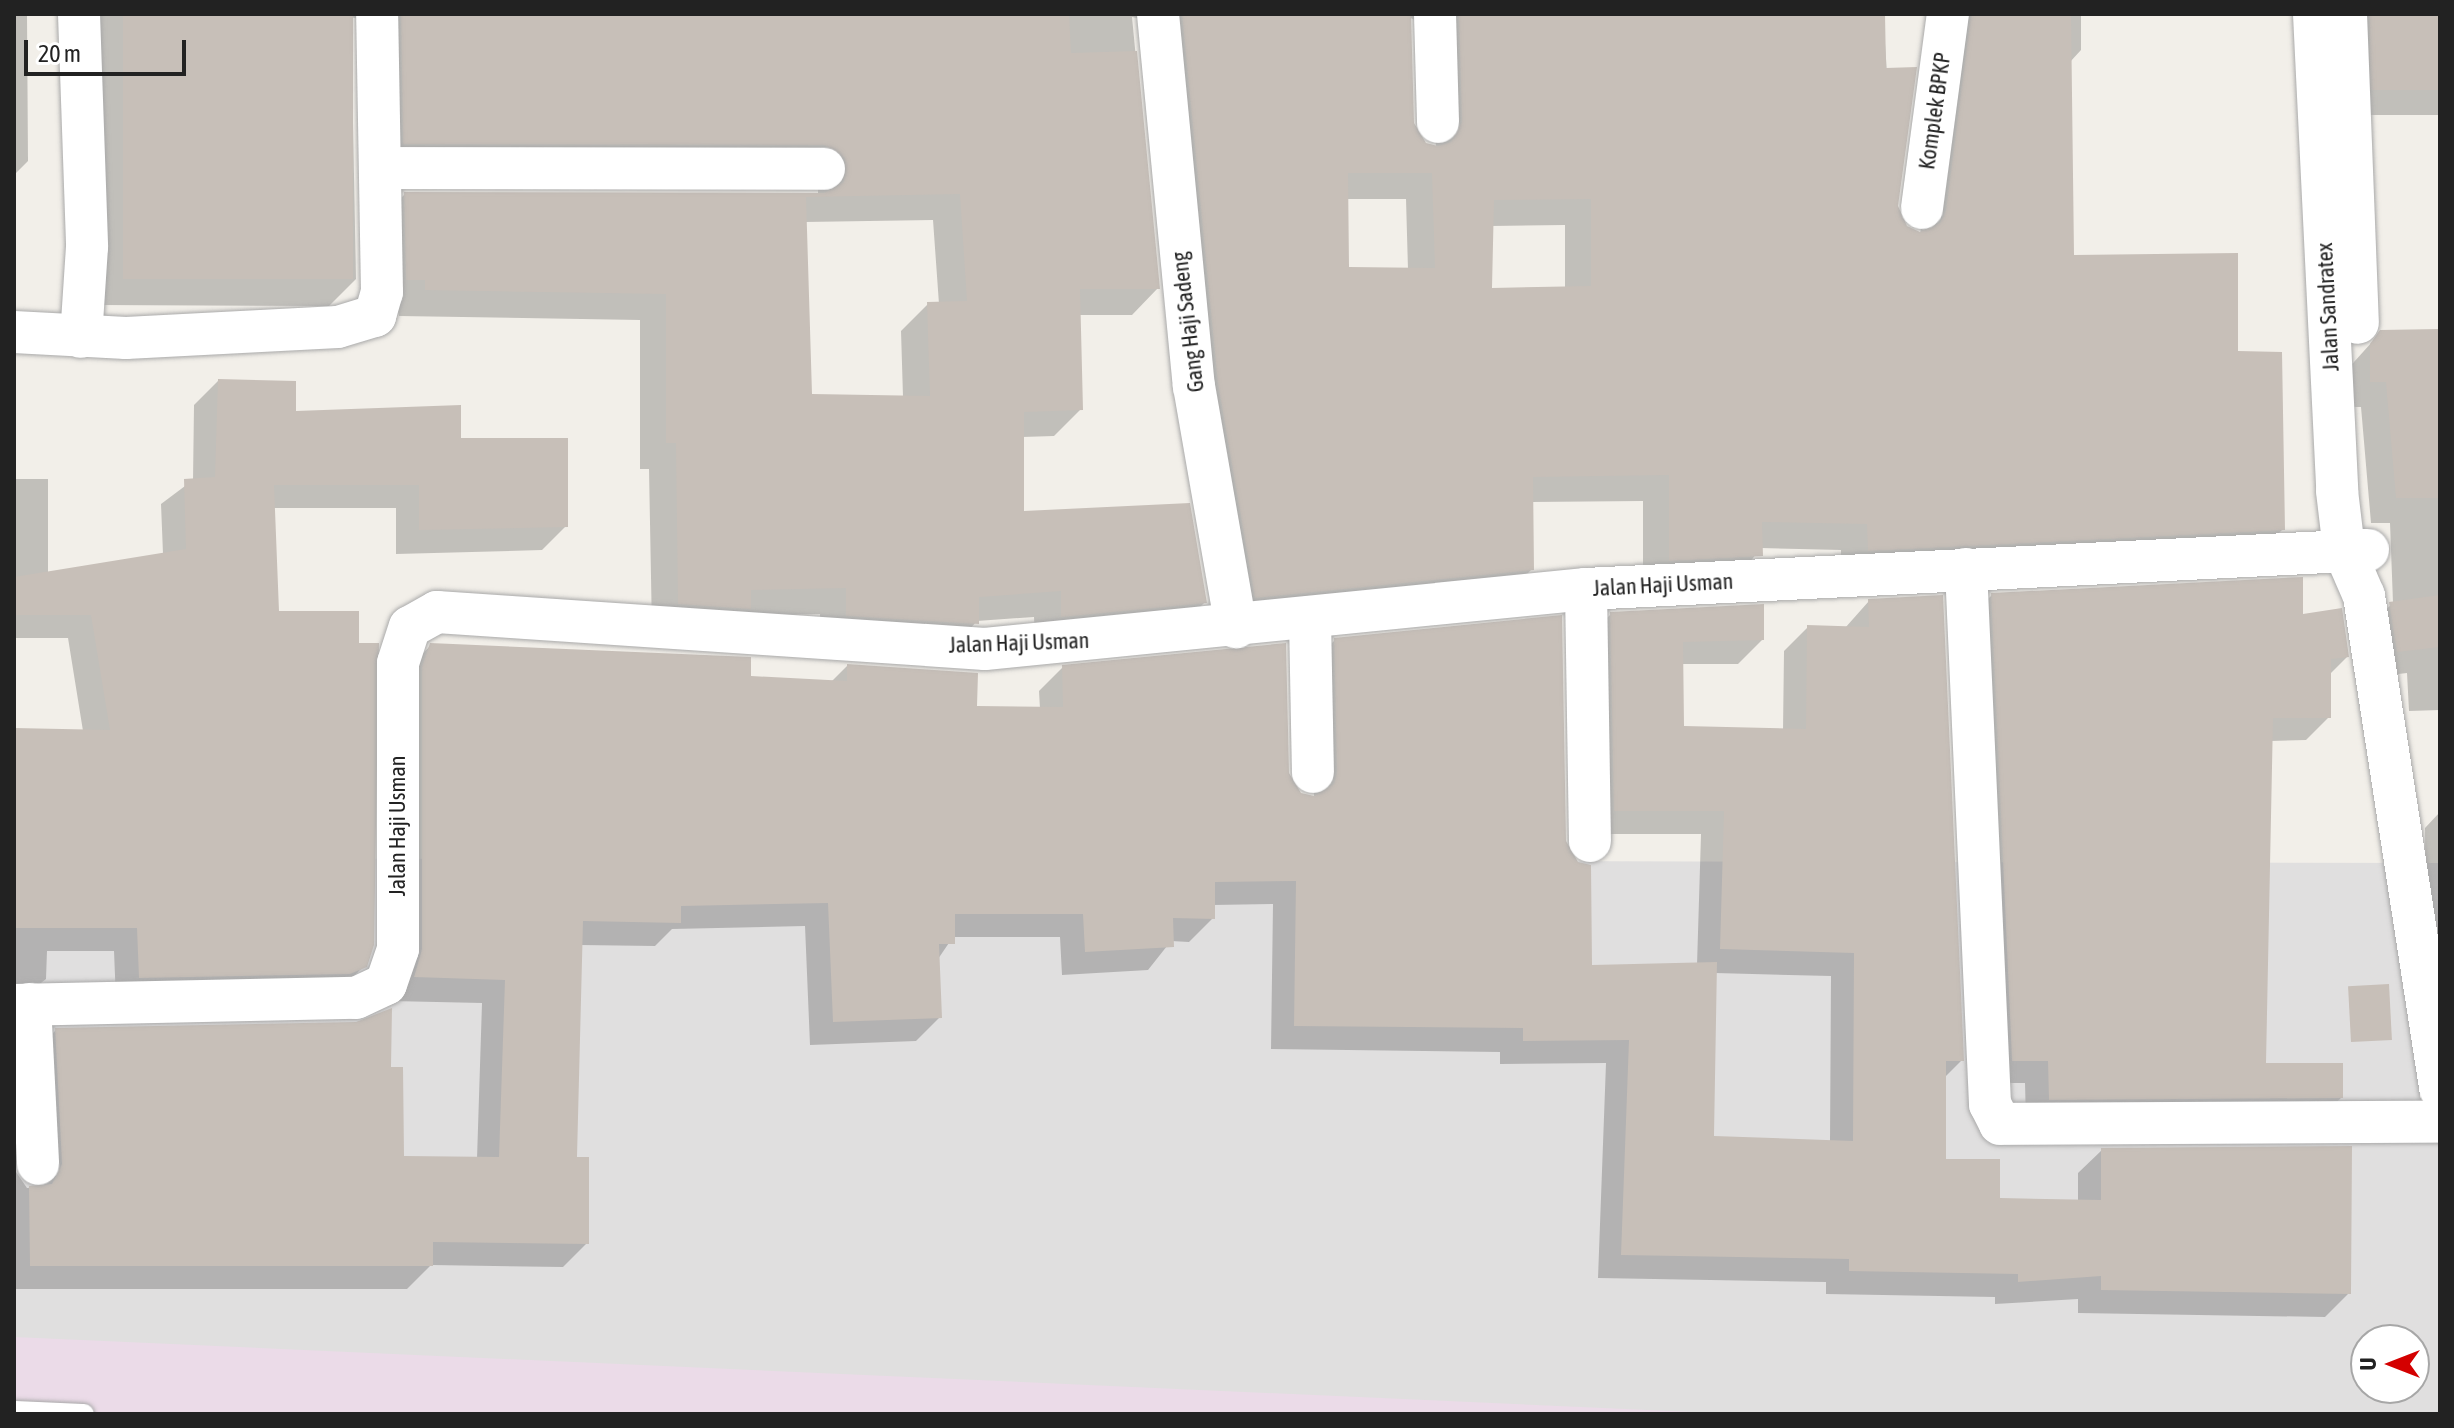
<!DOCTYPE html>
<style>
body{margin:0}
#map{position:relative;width:2454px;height:1428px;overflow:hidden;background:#f2efe9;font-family:"Asap Condensed",sans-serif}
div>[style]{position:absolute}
.residential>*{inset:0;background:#e0dfdf}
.industrial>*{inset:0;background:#ebdbe8}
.shadow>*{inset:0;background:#0003;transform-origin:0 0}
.building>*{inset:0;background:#c7bfb8;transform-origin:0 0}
.roads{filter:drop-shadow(0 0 2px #a9a9a9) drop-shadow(0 0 2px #a9a9a9)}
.lane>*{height:20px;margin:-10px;padding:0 10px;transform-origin:10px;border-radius:10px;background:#fff}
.street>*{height:42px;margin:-21px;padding:0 21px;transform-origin:21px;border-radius:21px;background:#fff}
span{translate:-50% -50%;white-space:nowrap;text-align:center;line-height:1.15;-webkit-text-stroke:6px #fff;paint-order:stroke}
.street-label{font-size:22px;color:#222}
.frame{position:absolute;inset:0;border:16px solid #222;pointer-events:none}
.north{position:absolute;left:2350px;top:1324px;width:80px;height:80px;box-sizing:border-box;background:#fff;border:2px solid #a7a7a7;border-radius:50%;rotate:270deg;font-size:22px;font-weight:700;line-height:32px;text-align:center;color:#222}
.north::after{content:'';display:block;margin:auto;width:28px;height:36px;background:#d40000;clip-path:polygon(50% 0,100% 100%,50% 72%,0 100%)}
.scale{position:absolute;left:24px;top:40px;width:162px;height:36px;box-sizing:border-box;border:4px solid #222;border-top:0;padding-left:10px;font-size:24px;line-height:28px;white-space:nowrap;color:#222;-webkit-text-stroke:6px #fff;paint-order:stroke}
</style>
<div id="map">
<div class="residential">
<div style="clip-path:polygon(evenodd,14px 858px,2440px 863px,2440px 1414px,14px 1414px,14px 858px,2366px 1340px,2414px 1340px,2414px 1388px,2366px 1388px,2366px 1340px)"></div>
</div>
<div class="industrial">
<div style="clip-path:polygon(14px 1337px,1738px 1414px,14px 1414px)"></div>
</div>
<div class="shadow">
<div style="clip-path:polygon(14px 14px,27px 14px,28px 161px,14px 175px,14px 278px)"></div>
<div style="clip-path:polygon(evenodd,97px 14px,1883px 14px,1896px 206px,1905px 228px,1920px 234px,1943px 95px,1942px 14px,2081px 14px,2081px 50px,2070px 62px,2072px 257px,2236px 353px,2283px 529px,2256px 556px,1841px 577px,1841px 550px,1761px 548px,1734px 582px,1643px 587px,1643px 501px,1531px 502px,1532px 569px,1505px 596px,1229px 624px,1142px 19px,1132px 17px,1158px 288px,1132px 315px,1078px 315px,1081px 409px,1054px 436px,1022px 437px,1022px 513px,1205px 602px,1178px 629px,1035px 643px,1034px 617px,977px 621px,950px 651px,820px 642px,820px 614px,742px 616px,652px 631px,649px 469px,640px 469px,640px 320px,399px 316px,378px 221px,405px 194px,818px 195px,818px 183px,377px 170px,362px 20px,351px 17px,356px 279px,329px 306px,97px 305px,97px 14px,1409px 17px,1429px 28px,1436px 147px,1425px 144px,1412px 124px,1409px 17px,97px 14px,1346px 199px,1406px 199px,1408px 270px,1347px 269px,1346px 199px,97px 14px,933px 220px,939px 304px,928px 304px,901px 331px,903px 397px,810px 396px,805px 222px,933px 220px,97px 14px,1565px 225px,1565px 288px,1490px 290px,1491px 226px,1565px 225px)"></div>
<div style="left:2345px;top:14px;width:95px;height:101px"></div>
<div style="clip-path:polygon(2440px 331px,2440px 710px,2409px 711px,2407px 673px,2372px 677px,2364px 630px,2393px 603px,2390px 523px,2371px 523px,2361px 407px,2345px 407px,2345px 372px,2381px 332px)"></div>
<div style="clip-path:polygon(218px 381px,294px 413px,459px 440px,566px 526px,542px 550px,396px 554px,396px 508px,273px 508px,277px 613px,365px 965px,340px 990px,116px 1001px,114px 951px,47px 951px,46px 979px,14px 1004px,14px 730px,83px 731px,68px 638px,14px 638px,14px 479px,48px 479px,48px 573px,163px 554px,161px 504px,193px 480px,194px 405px)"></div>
<div style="clip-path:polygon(1992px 595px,2301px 616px,2347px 657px,2329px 675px,2329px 717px,2306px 740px,2270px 741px,2264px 1065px,2341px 1098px,2317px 1121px,2026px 1122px,2025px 1083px,1989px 1083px,1969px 618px)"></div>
<div style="clip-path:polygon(evenodd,1869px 601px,1962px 1060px,1944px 1078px,1944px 1161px,1998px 1200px,2078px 1201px,2078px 1173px,2102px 1150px,2349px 1293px,2325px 1317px,2078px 1313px,2078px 1299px,1995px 1304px,1995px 1297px,1826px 1294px,1826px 1282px,1598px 1278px,1606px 1063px,1500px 1064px,1500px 1052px,1271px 1049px,1273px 904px,1213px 905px,1213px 918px,1189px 942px,1171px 941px,1148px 970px,1062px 975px,1060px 937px,953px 937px,938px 959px,940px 1017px,916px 1041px,810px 1045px,805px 926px,672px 929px,655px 946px,580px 945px,575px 1159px,587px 1243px,563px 1267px,431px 1265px,407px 1289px,14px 1289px,14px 1169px,27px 1188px,39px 1187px,32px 1054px,56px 1030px,389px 1069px,402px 1158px,477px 1159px,482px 1003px,391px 1001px,407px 670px,431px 645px,749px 678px,831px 682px,847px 666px,975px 708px,1040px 709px,1039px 691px,1063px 667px,1287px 774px,1300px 794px,1314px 798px,1311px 664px,1335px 640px,1564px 842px,1590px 967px,1697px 965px,1701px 834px,1590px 834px,1587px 638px,1611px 614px,1762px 640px,1738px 664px,1681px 664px,1682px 728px,1783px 730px,1784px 651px,1808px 627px,1845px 628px,1869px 601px,1715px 973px,1831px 976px,1830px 1142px,1712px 1138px,1715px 973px)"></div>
<div style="clip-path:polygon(2440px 812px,2440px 1014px,2427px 1014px,2425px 828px)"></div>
</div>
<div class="building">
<div style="left:123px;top:14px;width:230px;height:265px"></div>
<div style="clip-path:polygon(evenodd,401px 14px,1069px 14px,1071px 53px,1137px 51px,1160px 289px,1080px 289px,1083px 410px,1024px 412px,1024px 511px,1190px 503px,1207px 603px,1061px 617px,1061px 591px,979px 597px,979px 624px,846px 616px,846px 588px,751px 590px,751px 609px,678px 604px,676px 443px,666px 443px,666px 294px,425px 290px,425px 280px,406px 280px,404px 192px,824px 193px,844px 182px,845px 158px,824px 145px,403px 144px,401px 14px,960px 194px,967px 301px,927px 302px,930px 396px,812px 394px,806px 197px,960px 194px)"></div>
<div style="clip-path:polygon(evenodd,1182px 14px,1411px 14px,1414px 123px,1426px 143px,1438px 146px,1451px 142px,1462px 122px,1459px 14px,1885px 14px,1886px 68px,1917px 67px,1898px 206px,1907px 226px,1920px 232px,1940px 223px,1946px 211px,1971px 14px,2071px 14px,2074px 255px,2238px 253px,2238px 351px,2282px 352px,2285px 530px,1868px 551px,1867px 524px,1762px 522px,1763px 556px,1669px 561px,1669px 475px,1533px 477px,1534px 570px,1255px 598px,1218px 383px,1182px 14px,1348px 173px,1432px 173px,1435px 268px,1349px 267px,1348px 173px,1182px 14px,1591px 199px,1591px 286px,1492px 288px,1494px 200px,1591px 199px)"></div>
<div style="left:2370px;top:14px;width:70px;height:76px"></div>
<div style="clip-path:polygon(2440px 329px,2440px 498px,2396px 498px,2386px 382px,2370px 382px,2370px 344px,2380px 330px)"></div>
<div style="clip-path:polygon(218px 379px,296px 381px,296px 411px,461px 405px,461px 438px,568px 438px,568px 527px,419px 530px,419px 485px,274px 485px,279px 611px,359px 611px,359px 643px,379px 643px,374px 945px,367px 967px,350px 974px,139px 978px,137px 928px,14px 928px,14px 728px,110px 730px,91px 615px,14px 615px,14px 577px,186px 549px,184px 479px,215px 477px)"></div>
<div style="clip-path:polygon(2303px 577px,2303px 614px,2342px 608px,2349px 657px,2331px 659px,2331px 718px,2273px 718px,2266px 1063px,2343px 1063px,2343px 1098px,2049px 1100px,2048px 1061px,2012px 1061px,1991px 593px)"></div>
<div style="clip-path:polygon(1943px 595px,1964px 1061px,1946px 1061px,1946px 1159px,2000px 1159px,2000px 1198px,2101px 1200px,2101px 1148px,2352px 1146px,2351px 1294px,2101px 1290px,2101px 1276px,2018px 1282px,2018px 1274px,1849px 1271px,1849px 1259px,1621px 1255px,1629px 1040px,1523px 1041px,1523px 1028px,1294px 1026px,1296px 881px,1215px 882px,1215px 919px,1173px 918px,1174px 947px,1085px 952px,1083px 914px,955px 914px,955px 944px,939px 944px,942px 1018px,833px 1022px,828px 903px,681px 906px,681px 923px,583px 921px,577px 1157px,589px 1157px,589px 1244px,433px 1242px,433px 1266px,30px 1266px,29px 1186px,52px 1184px,62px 1164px,55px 1028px,356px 1022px,392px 1008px,391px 1067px,403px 1067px,404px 1156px,499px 1157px,505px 980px,414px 977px,422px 949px,422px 667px,430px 643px,751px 657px,751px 676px,847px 681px,847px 664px,978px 673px,977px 706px,1063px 707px,1062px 665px,1286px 643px,1289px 773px,1301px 793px,1314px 796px,1334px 784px,1337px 772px,1334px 638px,1562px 615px,1566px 841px,1578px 862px,1591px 865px,1592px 965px,1717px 962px,1714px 1136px,1853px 1141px,1854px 953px,1720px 949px,1724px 811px,1614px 811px,1610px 612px,1764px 604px,1764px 640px,1683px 642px,1684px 726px,1806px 729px,1807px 625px,1869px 627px,1868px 599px)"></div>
<div style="clip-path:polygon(2440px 595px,2440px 647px,2397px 652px,2389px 602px)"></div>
<div style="left:2389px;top:984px;width:56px;height:41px;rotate:87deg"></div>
</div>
<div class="roads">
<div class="lane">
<div style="left:14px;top:1411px;width:70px;rotate:2.5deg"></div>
</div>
<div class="street">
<div style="left:79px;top:14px;width:233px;rotate:88deg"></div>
<div style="left:87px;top:247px;width:90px;rotate:93.8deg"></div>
<div style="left:1158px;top:14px;width:374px;rotate:84.5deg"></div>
<div style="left:1194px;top:386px;width:245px;rotate:80.1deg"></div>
<div style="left:1435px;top:14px;width:108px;rotate:88.4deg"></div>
<div style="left:2314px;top:14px;width:478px;rotate:87.2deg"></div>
<div style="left:2337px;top:491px;width:59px;rotate:83.2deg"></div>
<div style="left:2344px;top:550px;width:50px;rotate:66.5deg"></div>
<div style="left:2364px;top:596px;width:499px;rotate:81.2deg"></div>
<div style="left:2346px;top:14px;width:309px;rotate:87.8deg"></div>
<div style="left:380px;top:168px;width:444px;rotate:0.1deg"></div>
<div style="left:1922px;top:208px;width:196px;rotate:-82.4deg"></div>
<div style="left:14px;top:332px;width:112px;rotate:3.1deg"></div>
<div style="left:126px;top:338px;width:212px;rotate:-3deg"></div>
<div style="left:338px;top:327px;width:39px;rotate:-17deg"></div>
<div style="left:375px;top:316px;width:25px;rotate:-74deg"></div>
<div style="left:382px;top:292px;width:278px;rotate:-91deg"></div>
<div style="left:1966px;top:569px;width:536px;rotate:87.43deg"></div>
<div style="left:1990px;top:1104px;width:22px;rotate:63deg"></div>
<div style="left:2000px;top:1124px;width:440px;rotate:-0.3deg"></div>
<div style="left:1586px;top:589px;width:252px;rotate:89.1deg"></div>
<div style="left:1310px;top:619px;width:153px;rotate:88.9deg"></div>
<div style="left:30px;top:1004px;width:160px;rotate:87.1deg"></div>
<div style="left:14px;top:1005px;width:342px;rotate:-1.2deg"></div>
<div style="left:356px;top:998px;width:33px;rotate:-25deg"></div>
<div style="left:386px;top:984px;width:37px;rotate:-71deg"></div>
<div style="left:398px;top:949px;width:286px;rotate:-90deg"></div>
<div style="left:398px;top:663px;width:38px;rotate:-72deg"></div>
<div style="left:410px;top:627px;width:31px;rotate:-29deg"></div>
<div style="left:437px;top:612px;width:549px;rotate:3.86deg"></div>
<div style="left:985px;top:649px;width:604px;rotate:-5.7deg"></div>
<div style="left:1586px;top:589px;width:783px;rotate:-2.86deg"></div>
</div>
</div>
<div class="street-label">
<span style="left:1935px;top:111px;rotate:-82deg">Komplek BPKP</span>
<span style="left:2328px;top:307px;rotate:-93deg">Jalan Sandratex</span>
<span style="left:1188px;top:322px;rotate:-97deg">Gang Haji Sadeng</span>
<span style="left:1663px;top:585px;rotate:-3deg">Jalan Haji Usman</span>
<span style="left:1019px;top:643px;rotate:-2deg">Jalan Haji Usman</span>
<span style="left:398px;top:826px;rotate:-90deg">Jalan Haji Usman</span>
</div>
<div class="frame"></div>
<div class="north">U</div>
<div class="scale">20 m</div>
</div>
